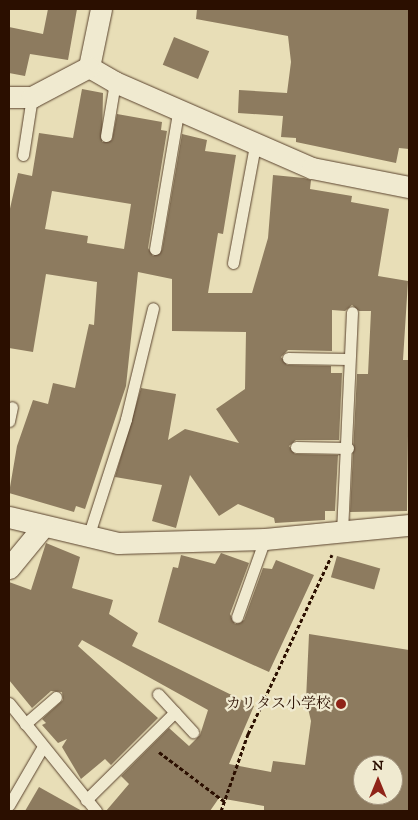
<!DOCTYPE html>
<meta charset="utf-8">
<style>
body{margin:0}
#map{position:relative;width:418px;height:820px;overflow:hidden;background:#e8deb7;font-family:"IM FELL DW Pica","Noto Serif JP",serif}
div>[style]{position:absolute}
.building>*{inset:0;background:#8d7b5f;transform-origin:0 0}
.path>*{height:3px;margin-top:-1.5px;transform-origin:0;background:repeating-linear-gradient(90deg,#2b0f00 0 4px,transparent 0 6.5px)}
.roads{filter:drop-shadow(0 0 1px #5a432e) drop-shadow(0 0 1px #5a432e)}
.service>*{height:11px;margin:-5.5px;padding:0 5.5px;transform-origin:5.5px;border-radius:5.5px;background:#f0ead0}
.minor>*{height:21px;margin:-10.5px;padding:0 10.5px;transform-origin:10.5px;border-radius:10.5px;background:#f0ead0}
.dots>*{width:14px;height:14px;translate:-50% -50%;box-sizing:border-box;border:2px solid #f0ead0;border-radius:50%}
span{translate:-50% -50%;white-space:nowrap;text-align:center;line-height:1.15;-webkit-text-stroke:4.5px #f0ead0;paint-order:stroke}
.poi-label{font-size:15px;color:#2b0f00}
.right{translate:-100% -50%;text-align:right}
.frame{position:absolute;inset:0;border:10px solid #2b0f00;pointer-events:none}
.north{position:absolute;left:353px;top:755px;width:50px;height:50px;box-sizing:border-box;background:#f0ead0;border:1px solid #a1927d;border-radius:50%;rotate:0deg;font-size:14px;font-weight:700;line-height:20px;text-align:center;color:#2b0f00}
.north::after{content:'';display:block;margin:auto;width:18px;height:22px;background:#8f2418;clip-path:polygon(50% 0,100% 100%,50% 72%,0 100%)}
</style>
<div id="map">
<div class="building">
<div style="clip-path:polygon(48px 9px,77px 9px,68px 60px,30px 54px,25px 76px,9px 73px,9px 27px,43px 34px)"></div>
<div style="clip-path:polygon(197px 9px,409px 9px,409px 149px,399px 148px,396px 163px,296px 142px,296px 138px,281px 137px,283px 116px,238px 113px,239px 90px,287px 93px,291px 62px,288px 36px,196px 19px)"></div>
<div style="left:174px;top:37px;width:38px;height:30px;rotate:22deg"></div>
<div style="clip-path:polygon(evenodd,82px 89px,103px 93px,102px 142px,112px 140px,117px 114px,162px 122px,161px 130px,167px 131px,148px 248px,153px 256px,162px 250px,182px 134px,207px 140px,205px 151px,236px 155px,223px 234px,218px 233px,208px 293px,252px 293px,268px 238px,273px 175px,304px 178px,311px 180px,310px 189px,352px 196px,351px 202px,389px 209px,378px 276px,408px 281px,403px 360px,409px 360px,407px 511px,350px 512px,357px 374px,368px 374px,371px 311px,359px 311px,352px 305px,345px 311px,332px 310px,332px 351px,288px 350px,281px 357px,287px 365px,331px 366px,331px 373px,342px 373px,339px 440px,296px 440px,289px 446px,295px 454px,338px 455px,335px 511px,325px 511px,325px 520px,275px 523px,274px 518px,238px 504px,219px 516px,190px 475px,176px 528px,152px 521px,162px 485px,115px 477px,141px 388px,176px 394px,168px 440px,185px 429px,239px 443px,216px 409px,245px 389px,246px 332px,172px 331px,172px 279px,138px 272px,126px 386px,85px 509px,76px 506px,74px 512px,9px 493px,17px 446px,33px 400px,48px 404px,53px 383px,75px 388px,89px 324px,94px 325px,97px 282px,46px 274px,33px 352px,9px 348px,9px 213px,18px 173px,32px 176px,39px 133px,73px 138px,82px 89px,52px 191px,131px 204px,124px 249px,87px 243px,88px 236px,45px 229px,52px 191px)"></div>
<div style="clip-path:polygon(evenodd,46px 543px,80px 557px,72px 588px,113px 600px,109px 614px,138px 633px,132px 646px,254px 706px,229px 764px,271px 772px,273px 761px,305px 765px,311px 721px,306px 700px,309px 634px,409px 650px,409px 811px,264px 811px,264px 806px,219px 798px,210px 811px,106px 811px,129px 784px,121px 776px,169px 728px,189px 746px,200px 735px,208px 710px,82px 640px,78px 646px,158px 718px,111px 765px,105px 759px,81px 779px,62px 747px,67px 739px,58px 743px,42px 725px,46px 723px,42px 719px,63px 700px,62px 692px,51px 691px,32px 708px,9px 680px,9px 582px,31px 590px,46px 543px,363px 765px,393px 765px,393px 795px,363px 795px,363px 765px)"></div>
<div style="clip-path:polygon(221px 553px,249px 563px,230px 614px,235px 624px,244px 620px,263px 568px,272px 569px,276px 560px,314px 575px,269px 672px,158px 622px,173px 567px,178px 568px,181px 555px,215px 564px)"></div>
<div style="left:337px;top:556px;width:45px;height:22px;rotate:16deg"></div>
<div style="clip-path:polygon(39px 787px,82px 811px,25px 811px)"></div>
</div>
<div class="path">
<div style="left:159px;top:752px;width:83px;rotate:37.1deg"></div>
<div style="left:221px;top:811px;width:82px;rotate:-70.7deg"></div>
<div style="left:248px;top:734px;width:198px;rotate:-64.9deg"></div>
</div>
<div class="roads">
<div class="service">
<div style="left:106px;top:136px;width:55px;rotate:-80.5deg"></div>
<div style="left:23px;top:155px;width:59px;rotate:-81.2deg"></div>
<div style="left:155px;top:249px;width:138px;rotate:-80.4deg"></div>
<div style="left:233px;top:263px;width:120px;rotate:-79.4deg"></div>
<div style="left:288px;top:358px;width:61px;rotate:0.9deg"></div>
<div style="left:9px;top:421px;width:14px;rotate:-78deg"></div>
<div style="left:296px;top:447px;width:52px;rotate:1.1deg"></div>
<div style="left:342px;top:532px;width:220px;rotate:-87.4deg"></div>
<div style="left:88px;top:537px;width:124px;rotate:-72.1deg"></div>
<div style="left:126px;top:419px;width:114px;rotate:-76.3deg"></div>
<div style="left:237px;top:617px;width:83px;rotate:-70.3deg"></div>
<div style="left:158px;top:694px;width:52px;rotate:47.4deg"></div>
<div style="left:9px;top:703px;width:139px;rotate:51.1deg"></div>
<div style="left:25px;top:724px;width:41px;rotate:-41.1deg"></div>
<div style="left:86px;top:800px;width:125px;rotate:-44.7deg"></div>
<div style="left:9px;top:805px;width:66px;rotate:-59.9deg"></div>
</div>
<div class="minor">
<div style="left:101px;top:9px;width:59px;rotate:101.7deg"></div>
<div style="left:89px;top:67px;width:30px;rotate:30deg"></div>
<div style="left:115px;top:82px;width:215px;rotate:23.6deg"></div>
<div style="left:312px;top:168px;width:99px;rotate:11.1deg"></div>
<div style="left:9px;top:97px;width:23px"></div>
<div style="left:32px;top:97px;width:64px;rotate:-27.8deg"></div>
<div style="left:9px;top:517px;width:112px;rotate:13.4deg"></div>
<div style="left:118px;top:543px;width:147px;rotate:-1.6deg"></div>
<div style="left:265px;top:539px;width:145px;rotate:-5.6deg"></div>
<div style="left:9px;top:568px;width:52px;rotate:-50.5deg"></div>
</div>
</div>
<div class="dots">
<div style="left:341px;top:704px;background:#8f2418"></div>
</div>
<div class="poi-label">
<span class="right" style="left:331px;top:704px">カリタス小学校</span>
</div>
<div class="frame"></div>
<div class="north">N</div>
</div>
